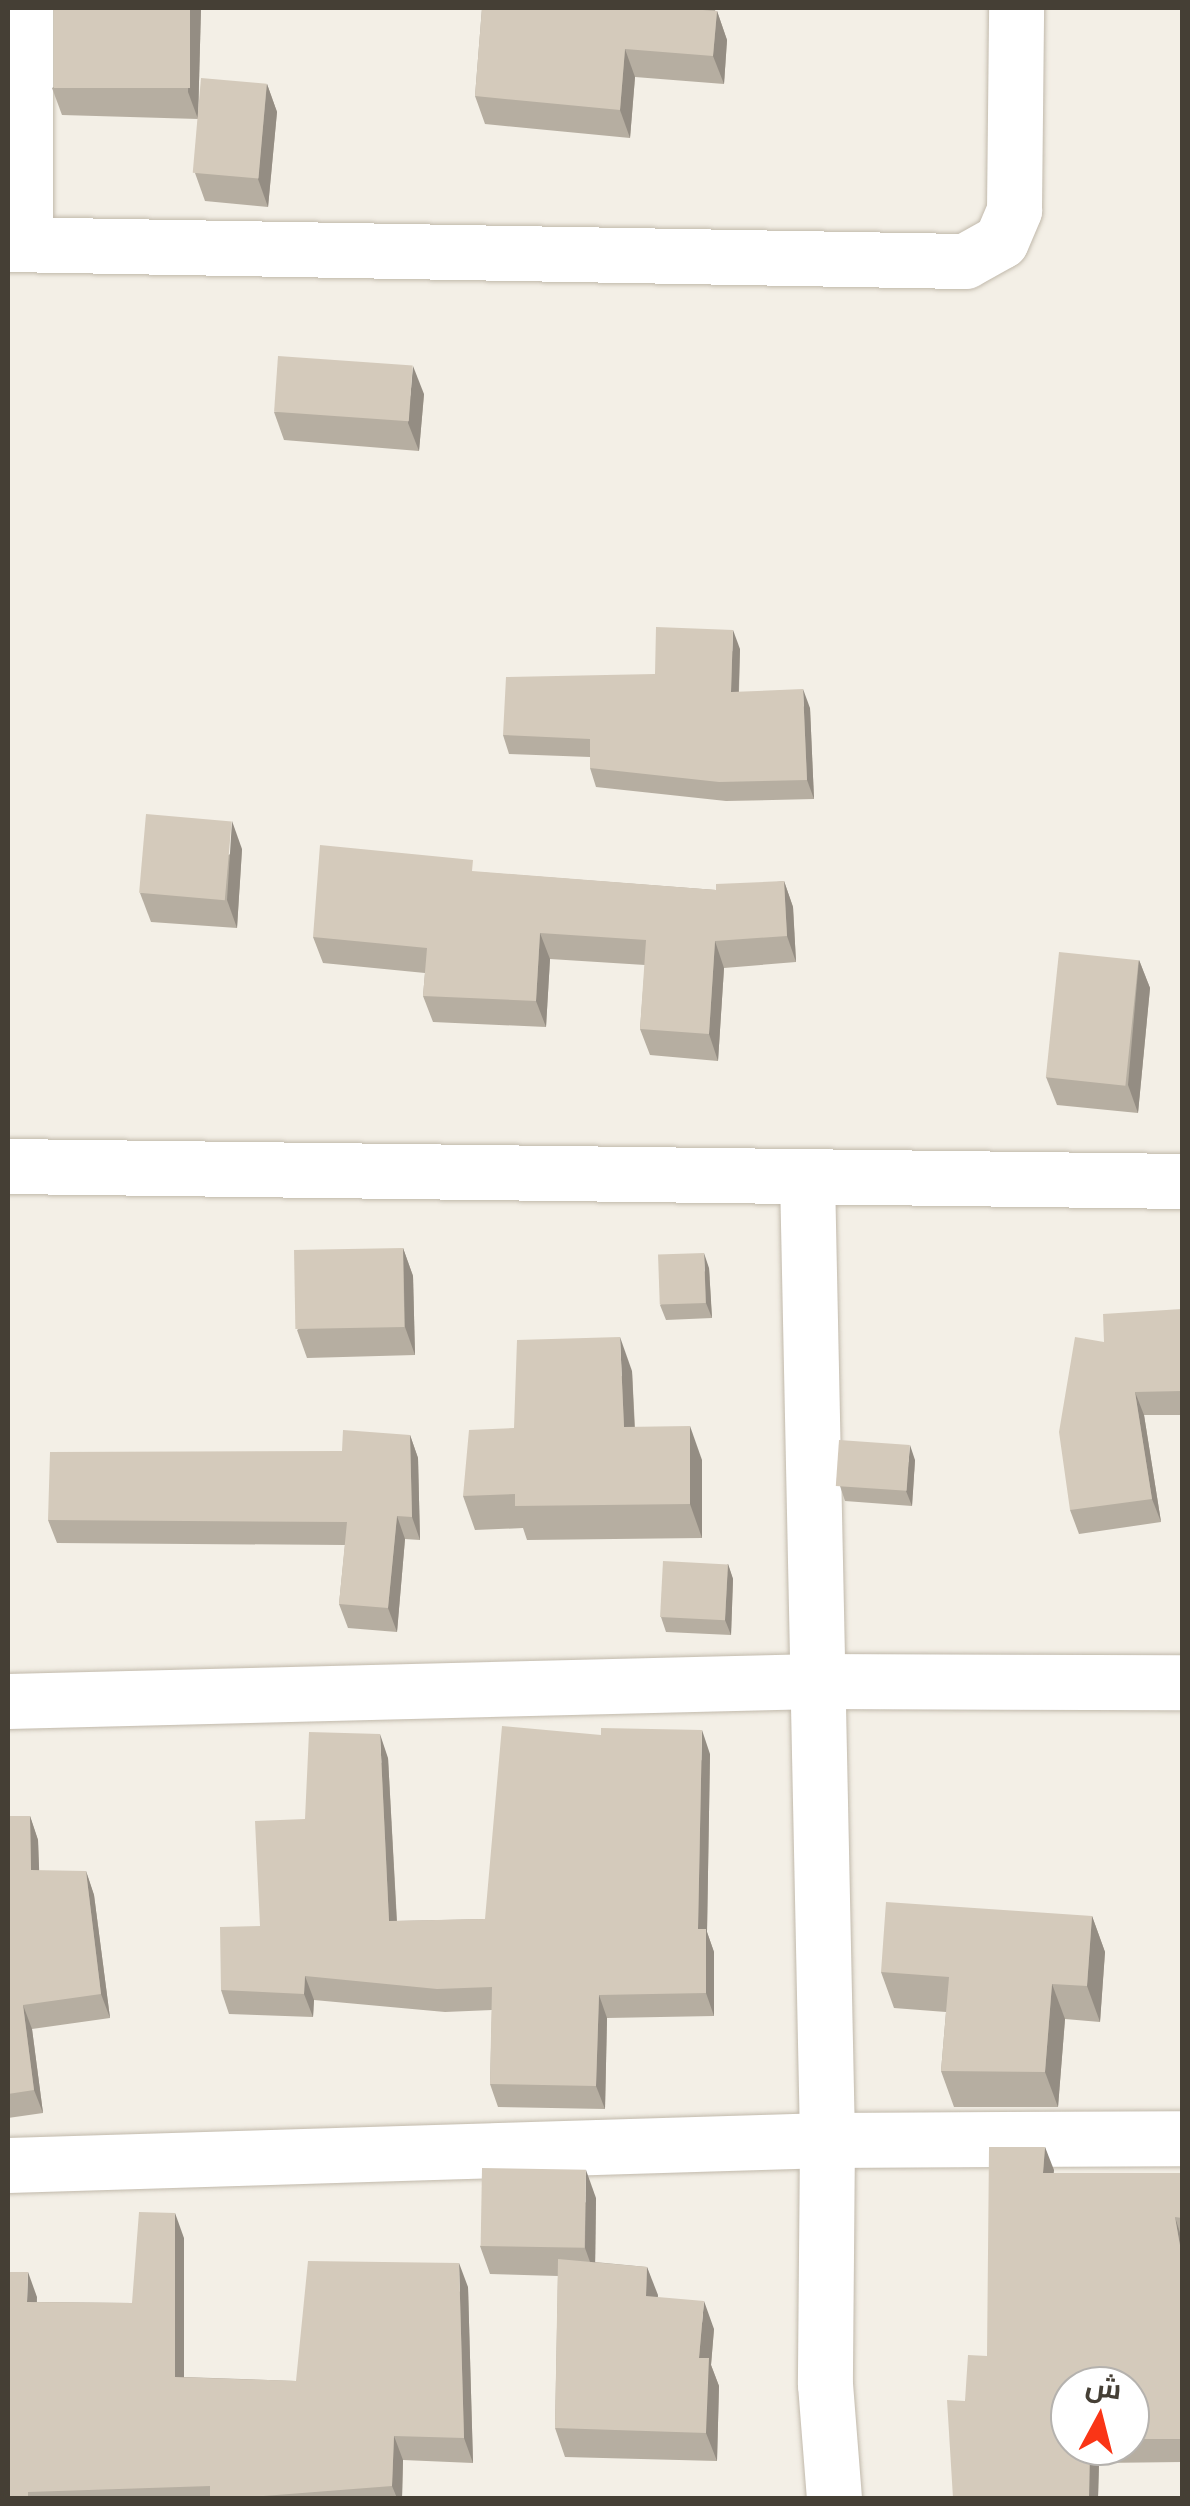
<!DOCTYPE html>
<meta charset="utf-8">
<style>
body{margin:0}
#map{position:relative;width:1190px;height:2506px;overflow:hidden;background:#f3efe6;font-family:"Fira Sans Condensed",Cairo,sans-serif}
div>[style]{position:absolute}
.roads{filter:drop-shadow(0 0 2px #c1b9ab) drop-shadow(0 0 2px #c1b9ab)}
.minor>*{height:55px;margin:-27.5px;padding:0 27.5px;transform-origin:27.5px;border-radius:27.5px;background:#fff}
.wall>*{inset:0;background:#b6aea1}
.shaded-wall>*{inset:0;background:#948d83}
.building>*{inset:0;background:#d4cabb;transform-origin:0 0}
span{translate:-50% -50%;white-space:nowrap;text-align:center;line-height:1.15;-webkit-text-stroke:8px #fff;paint-order:stroke}
.frame{position:absolute;inset:0;border:10px solid #453f35;pointer-events:none}
.north{position:absolute;left:1050px;top:2366px;width:100px;height:100px;box-sizing:border-box;background:#fff;border:2px solid #b5b2ae;border-radius:50%;rotate:7deg;font-size:28px;font-weight:700;line-height:40px;text-align:center;color:#453f35}
.north::after{content:'';display:block;margin:auto;width:35px;height:45px;background:#fa3516;clip-path:polygon(50% 0,100% 100%,50% 72%,0 100%)}
</style>
<div id="map">
<div class="roads">
<div class="minor">
<div style="left:8px;top:244px;width:957px;rotate:1.02deg"></div>
<div style="left:965px;top:261px;width:41px;rotate:-29.1deg"></div>
<div style="left:1001px;top:241px;width:34px;rotate:-67deg"></div>
<div style="left:1014px;top:210px;width:202px;rotate:-89.4deg"></div>
<div style="left:25px;top:244px;width:236px;rotate:-90deg"></div>
<div style="left:8px;top:1166px;width:1174px;rotate:0.73deg"></div>
<div style="left:807px;top:1176px;width:964px;rotate:88.81deg"></div>
<div style="left:827px;top:2140px;width:244px;rotate:90.5deg"></div>
<div style="left:825px;top:2384px;width:114px;rotate:85.5deg"></div>
<div style="left:8px;top:1701px;width:809px;rotate:-1.42deg"></div>
<div style="left:817px;top:1681px;width:365px;rotate:0.2deg"></div>
<div style="left:8px;top:2165px;width:819px;rotate:-1.75deg"></div>
<div style="left:827px;top:2140px;width:355px;rotate:-0.3deg"></div>
</div>
</div>
<div class="wall">
<div style="clip-path:polygon(201px 8px,198px 119px,62px 115px,52px 88px)"></div>
<div style="clip-path:polygon(482px 8px,716px 8px,715px 11px,717px 11px,727px 40px,724px 84px,635px 77px,630px 138px,485px 124px,475px 96px)"></div>
<div style="clip-path:polygon(267px 84px,277px 112px,268px 207px,205px 201px,195px 173px)"></div>
<div style="clip-path:polygon(424px 394px,419px 451px,284px 440px,274px 412px)"></div>
<div style="clip-path:polygon(740px 649px,739px 692px,810px 708px,814px 799px,726px 801px,596px 787px,590px 768px,590px 757px,509px 754px,503px 735px,655px 674px)"></div>
<div style="clip-path:polygon(242px 849px,237px 928px,151px 922px,140px 893px)"></div>
<div style="clip-path:polygon(477px 872px,716px 890px,784px 881px,793px 907px,796px 962px,724px 968px,718px 1061px,650px 1055px,640px 1029px,645px 965px,550px 959px,546px 1027px,433px 1022px,423px 996px,425px 973px,323px 963px,313px 937px)"></div>
<div style="clip-path:polygon(1139px 960px,1150px 988px,1138px 1113px,1057px 1105px,1046px 1077px)"></div>
<div style="clip-path:polygon(403px 1248px,413px 1276px,415px 1355px,307px 1358px,297px 1330px)"></div>
<div style="clip-path:polygon(709px 1268px,712px 1318px,666px 1320px,660px 1305px)"></div>
<div style="clip-path:polygon(1182px 1309px,1182px 1415px,1144px 1415px,1161px 1522px,1079px 1534px,1070px 1510px,1104px 1342px)"></div>
<div style="clip-path:polygon(632px 1371px,635px 1427px,702px 1460px,702px 1538px,527px 1540px,523px 1528px,475px 1530px,463px 1496px,514px 1428px)"></div>
<div style="clip-path:polygon(410px 1435px,418px 1458px,420px 1540px,405px 1539px,397px 1632px,348px 1628px,339px 1604px,345px 1545px,57px 1543px,48px 1520px)"></div>
<div style="clip-path:polygon(915px 1460px,912px 1506px,845px 1501px,840px 1486px)"></div>
<div style="clip-path:polygon(728px 1564px,733px 1579px,731px 1635px,666px 1632px,661px 1617px)"></div>
<div style="clip-path:polygon(710px 1754px,707px 1932px,714px 1952px,714px 2016px,607px 2018px,605px 2109px,498px 2107px,490px 2084px,492px 2010px,445px 2012px,314px 2000px,313px 2017px,229px 2014px,221px 1990px,260px 1926px,305px 1819px,388px 1758px,397px 1921px,485px 1919px)"></div>
<div style="clip-path:polygon(8px 1816px,30px 1816px,38px 1840px,39px 1871px,86px 1871px,94px 1895px,110px 2018px,32px 2029px,43px 2113px,8px 2118px)"></div>
<div style="clip-path:polygon(1092px 1916px,1105px 1952px,1100px 2022px,1065px 2019px,1058px 2107px,954px 2107px,941px 2071px,946px 2012px,894px 2008px,881px 1972px)"></div>
<div style="clip-path:polygon(evenodd,1045px 2147px,1053px 2173px,1182px 2173px,1182px 2462px,1099px 2463px,1098px 2498px,953px 2498px,965px 2401px,987px 2356px,1045px 2147px,1130px 2386px,1130px 2446px,1070px 2446px,1130px 2386px)"></div>
<div style="clip-path:polygon(596px 2198px,595px 2262px,647px 2267px,657px 2297px,714px 2329px,711px 2365px,719px 2386px,717px 2461px,565px 2457px,555px 2428px,558px 2276px,490px 2274px,480px 2246px)"></div>
<div style="clip-path:polygon(184px 2238px,184px 2377px,296px 2381px,468px 2287px,473px 2463px,403px 2460px,402px 2498px,8px 2498px,37px 2297px,37px 2302px,132px 2303px)"></div>
</div>
<div class="shaded-wall">
<div style="clip-path:polygon(190px 8px,201px 8px,198px 119px,188px 92px)"></div>
<div style="clip-path:polygon(717px 11px,727px 40px,724px 84px,713px 56px)"></div>
<div style="clip-path:polygon(625px 49px,635px 77px,630px 138px,620px 110px)"></div>
<div style="clip-path:polygon(267px 84px,277px 112px,268px 207px,258px 179px)"></div>
<div style="clip-path:polygon(413px 366px,424px 394px,419px 451px,408px 423px)"></div>
<div style="clip-path:polygon(733px 630px,740px 649px,738px 711px,731px 692px)"></div>
<div style="clip-path:polygon(803px 689px,810px 708px,814px 799px,807px 780px)"></div>
<div style="clip-path:polygon(232px 821px,242px 849px,237px 928px,227px 900px)"></div>
<div style="clip-path:polygon(784px 881px,793px 907px,796px 962px,787px 936px)"></div>
<div style="clip-path:polygon(540px 933px,550px 959px,546px 1027px,536px 1001px)"></div>
<div style="clip-path:polygon(715px 941px,724px 968px,718px 1061px,709px 1034px)"></div>
<div style="clip-path:polygon(1139px 960px,1150px 988px,1138px 1113px,1128px 1085px)"></div>
<div style="clip-path:polygon(403px 1248px,413px 1276px,415px 1355px,405px 1327px)"></div>
<div style="clip-path:polygon(704px 1253px,709px 1268px,712px 1318px,706px 1303px)"></div>
<div style="clip-path:polygon(620px 1337px,632px 1371px,636px 1461px,624px 1427px)"></div>
<div style="clip-path:polygon(1135px 1392px,1144px 1415px,1161px 1522px,1152px 1499px)"></div>
<div style="clip-path:polygon(690px 1426px,702px 1460px,702px 1538px,690px 1504px)"></div>
<div style="clip-path:polygon(410px 1435px,418px 1458px,420px 1540px,412px 1517px)"></div>
<div style="clip-path:polygon(910px 1445px,915px 1460px,912px 1506px,906px 1491px)"></div>
<div style="clip-path:polygon(397px 1516px,405px 1539px,397px 1632px,388px 1608px)"></div>
<div style="clip-path:polygon(728px 1564px,733px 1579px,731px 1635px,725px 1620px)"></div>
<div style="clip-path:polygon(702px 1730px,710px 1754px,707px 1932px,714px 1952px,714px 2016px,706px 1993px,698px 1929px)"></div>
<div style="clip-path:polygon(380px 1734px,388px 1758px,398px 1945px,389px 1921px)"></div>
<div style="clip-path:polygon(30px 1816px,38px 1840px,40px 1894px,31px 1870px)"></div>
<div style="clip-path:polygon(86px 1871px,94px 1895px,110px 2018px,101px 1994px)"></div>
<div style="clip-path:polygon(1092px 1916px,1105px 1952px,1100px 2022px,1087px 1986px)"></div>
<div style="clip-path:polygon(305px 1976px,314px 2000px,313px 2017px,304px 1994px)"></div>
<div style="clip-path:polygon(1052px 1984px,1065px 2019px,1058px 2107px,1045px 2072px)"></div>
<div style="clip-path:polygon(599px 1995px,607px 2018px,605px 2109px,596px 2086px)"></div>
<div style="clip-path:polygon(23px 2005px,32px 2029px,43px 2113px,34px 2090px)"></div>
<div style="clip-path:polygon(1045px 2147px,1054px 2170px,1052px 2196px,1043px 2173px)"></div>
<div style="clip-path:polygon(586px 2170px,596px 2198px,595px 2276px,585px 2248px)"></div>
<div style="clip-path:polygon(175px 2213px,184px 2238px,184px 2401px,175px 2377px)"></div>
<div style="clip-path:polygon(1175px 2217px,1182px 2239px,1182px 2257px)"></div>
<div style="clip-path:polygon(459px 2263px,468px 2287px,473px 2463px,464px 2438px)"></div>
<div style="clip-path:polygon(647px 2267px,658px 2295px,656px 2324px,646px 2296px)"></div>
<div style="clip-path:polygon(28px 2272px,37px 2297px,36px 2326px,27px 2302px)"></div>
<div style="clip-path:polygon(704px 2301px,714px 2329px,711px 2365px,719px 2386px,717px 2461px,706px 2433px,699px 2358px)"></div>
<div style="clip-path:polygon(394px 2436px,403px 2460px,402px 2498px,397px 2498px,392px 2486px)"></div>
<div style="clip-path:polygon(1090px 2446px,1093px 2446px,1099px 2463px,1098px 2498px,1089px 2498px)"></div>
</div>
<div class="building">
<div style="left:54px;top:8px;width:136px;height:80px"></div>
<div style="clip-path:polygon(482px 8px,703px 8px,703px 10px,717px 11px,713px 56px,625px 49px,620px 110px,475px 96px)"></div>
<div style="left:201px;top:78px;width:66px;height:95px;rotate:5deg"></div>
<div style="left:278px;top:356px;width:135px;height:56px;rotate:4deg"></div>
<div style="clip-path:polygon(656px 627px,733px 630px,731px 692px,803px 689px,807px 780px,719px 782px,590px 768px,590px 739px,503px 735px,506px 677px,655px 674px)"></div>
<div style="left:146px;top:814px;width:86px;height:79px;rotate:5deg"></div>
<div style="clip-path:polygon(320px 845px,473px 860px,472px 871px,716px 890px,716px 884px,784px 881px,787px 936px,715px 941px,709px 1034px,640px 1029px,646px 940px,540px 933px,536px 1001px,423px 996px,427px 948px,313px 937px)"></div>
<div style="left:1059px;top:952px;width:80px;height:126px;rotate:6deg"></div>
<div style="left:403px;top:1248px;width:79px;height:109px;rotate:89deg"></div>
<div style="left:704px;top:1253px;width:50px;height:46px;rotate:88deg"></div>
<div style="clip-path:polygon(1182px 1309px,1182px 1391px,1135px 1392px,1152px 1499px,1070px 1510px,1059px 1432px,1075px 1337px,1104px 1342px,1103px 1314px)"></div>
<div style="clip-path:polygon(620px 1337px,624px 1427px,690px 1426px,690px 1504px,515px 1506px,515px 1494px,463px 1496px,469px 1430px,514px 1428px,517px 1340px)"></div>
<div style="clip-path:polygon(343px 1430px,410px 1435px,412px 1517px,397px 1516px,388px 1608px,339px 1604px,347px 1522px,48px 1520px,50px 1452px,342px 1451px)"></div>
<div style="left:839px;top:1440px;width:71px;height:46px;rotate:4deg"></div>
<div style="left:663px;top:1561px;width:65px;height:56px;rotate:3deg"></div>
<div style="clip-path:polygon(502px 1726px,601px 1735px,601px 1728px,702px 1730px,698px 1929px,706px 1929px,706px 1993px,599px 1995px,596px 2086px,490px 2084px,492px 1987px,437px 1989px,305px 1976px,304px 1994px,221px 1990px,220px 1927px,260px 1926px,255px 1821px,305px 1819px,309px 1732px,380px 1734px,389px 1921px,485px 1919px)"></div>
<div style="clip-path:polygon(8px 1816px,30px 1816px,31px 1870px,86px 1871px,101px 1994px,23px 2005px,34px 2090px,8px 2094px)"></div>
<div style="clip-path:polygon(886px 1902px,1092px 1916px,1087px 1986px,1052px 1984px,1045px 2072px,941px 2071px,949px 1977px,881px 1972px)"></div>
<div style="clip-path:polygon(989px 2147px,1045px 2147px,1043px 2173px,1182px 2173px,1182px 2218px,1175px 2217px,1182px 2257px,1182px 2439px,1130px 2439px,1130px 2386px,1070px 2386px,1070px 2446px,1090px 2446px,1089px 2498px,953px 2498px,947px 2400px,965px 2401px,968px 2355px,987px 2356px)"></div>
<div style="left:482px;top:2168px;width:104px;height:78px;rotate:1deg"></div>
<div style="clip-path:polygon(139px 2212px,175px 2213px,175px 2377px,296px 2381px,308px 2261px,459px 2263px,464px 2438px,394px 2436px,392px 2486px,237px 2498px,210px 2498px,210px 2486px,28px 2492px,28px 2498px,8px 2498px,8px 2272px,28px 2272px,27px 2302px,132px 2303px)"></div>
<div style="clip-path:polygon(558px 2259px,647px 2267px,646px 2296px,704px 2301px,699px 2358px,709px 2358px,706px 2433px,555px 2428px)"></div>
</div>
<div class="frame"></div>
<div class="north">ش</div>
</div>
